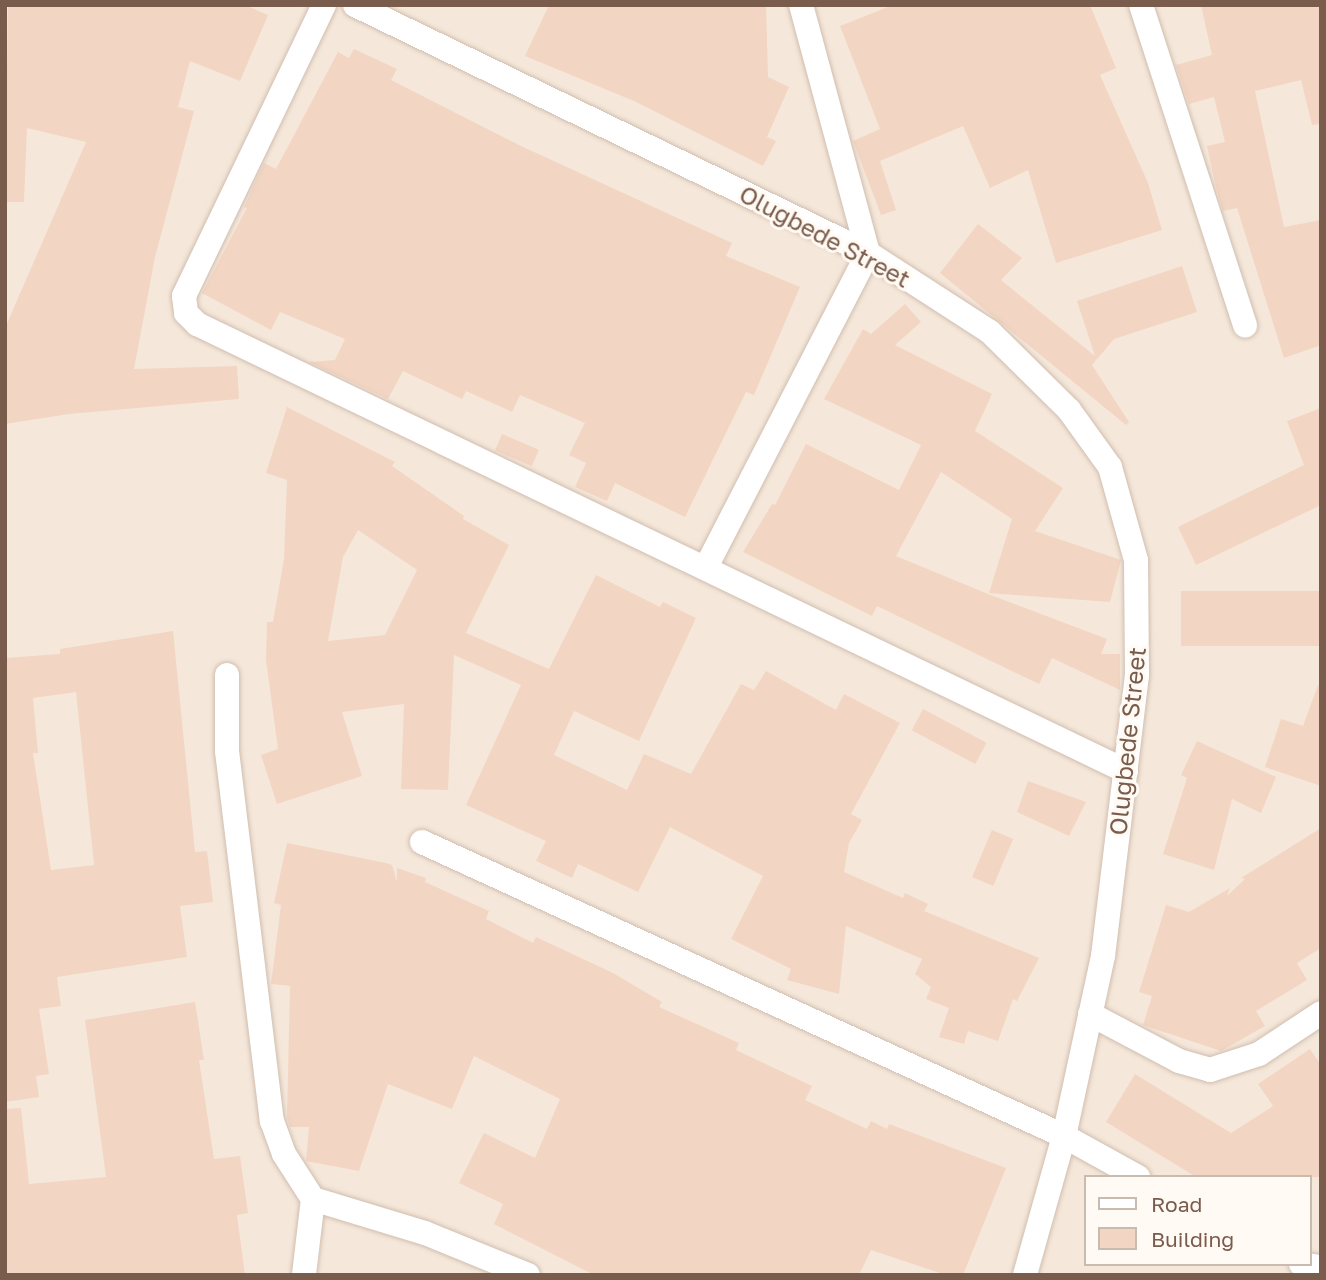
<!DOCTYPE html>
<style>
body{margin:0}
#map{position:relative;width:1326px;height:1280px;overflow:hidden;background:#fdf6ec;font-family:"Golos Text",sans-serif}
div>[style]{position:absolute}
.residential>*{inset:0;background:#f5e8da}
.building>*{inset:0;background:#f3d5c3;transform-origin:0 0}
.roads{filter:drop-shadow(0 0 2px #d1beb0) drop-shadow(0 0 2px #d1beb0)}
.minor>*{height:24px;margin:-12px;padding:0 12px;transform-origin:12px;border-radius:12px;background:#fff}
span{translate:-50% -50%;white-space:nowrap;text-align:center;line-height:1.15;-webkit-text-stroke:6px #fffaf3;paint-order:stroke}
.street-label{font-size:24px;color:#7a5c4d}
.frame{position:absolute;inset:0;border:7px solid #7a5c4d;pointer-events:none}
.legend{position:absolute;left:1084px;top:1175px;width:228px;height:91px;box-sizing:border-box;background:#fffaf3;border:2px solid #cabbb1;margin:0;padding:9px 12px;list-style:none;font-size:21px;color:#7a5c4d}
.legend li{display:flex;align-items:center;gap:14px;height:35px}
.legend b{width:35px;border:2px solid #cabbb1}
</style>
<div id="map">
<div class="residential">
<div style="clip-path:polygon(evenodd,5px 5px,1321px 5px,1321px 1275px,5px 1275px,5px 5px,1086px 1177px,1310px 1177px,1310px 1264px,1086px 1264px,1086px 1177px)"></div>
</div>
<div class="building">
<div style="clip-path:polygon(8px 5px,245px 5px,268px 15px,240px 81px,190px 61px,178px 107px,194px 111px,155px 257px,134px 369px,237px 366px,239px 399px,69px 414px,5px 424px,5px 328px,86px 142px,27px 128px,24px 202px,5px 202px)"></div>
<div style="clip-path:polygon(549px 5px,766px 5px,768px 77px,789px 87px,767px 137px,776px 141px,763px 166px,634px 101px,525px 56px)"></div>
<div style="clip-path:polygon(893px 5px,1090px 5px,1116px 68px,1100px 75px,1148px 183px,1162px 230px,1056px 263px,1028px 170px,990px 188px,963px 126px,880px 161px,896px 210px,881px 215px,853px 141px,880px 129px,840px 26px)"></div>
<div style="clip-path:polygon(1201px 5px,1321px 5px,1321px 124px,1312px 125px,1301px 80px,1255px 91px,1284px 227px,1321px 220px,1321px 345px,1284px 358px,1237px 208px,1223px 211px,1216px 187px,1207px 146px,1225px 142px,1214px 97px,1189px 104px,1176px 65px,1212px 55px)"></div>
<div style="clip-path:polygon(354px 49px,397px 69px,391px 80px,521px 146px,732px 243px,726px 256px,800px 287px,754px 395px,746px 392px,685px 517px,615px 483px,607px 501px,575px 487px,586px 463px,569px 455px,585px 423px,520px 395px,512px 412px,466px 391px,462px 399px,403px 371px,388px 399px,309px 362px,335px 360px,345px 339px,280px 312px,271px 330px,202px 293px,247px 208px,244px 207px,264px 163px,276px 169px,338px 52px,349px 58px)"></div>
<div style="clip-path:polygon(978px 224px,1022px 258px,1001px 280px,1095px 356px,1077px 301px,1182px 266px,1197px 312px,1114px 339px,1092px 365px,1129px 422px,1126px 425px,940px 273px)"></div>
<div style="clip-path:polygon(905px 304px,921px 322px,895px 345px,992px 394px,975px 431px,1063px 488px,1035px 531px,1121px 560px,1110px 602px,989px 593px,1012px 519px,941px 472px,896px 556px,988px 594px,1107px 639px,1101px 654px,1120px 654px,1120px 690px,1052px 658px,1039px 684px,877px 606px,872px 616px,743px 552px,772px 504px,775px 505px,806px 444px,899px 490px,921px 445px,824px 399px,863px 329px,871px 334px)"></div>
<div style="clip-path:polygon(evenodd,287px 407px,395px 462px,392px 466px,464px 516px,463px 519px,509px 545px,466px 633px,549px 669px,596px 575px,660px 607px,663px 602px,696px 618px,639px 741px,574px 711px,554px 755px,627px 790px,644px 754px,691px 774px,741px 684px,754px 690px,766px 671px,836px 710px,844px 694px,900px 723px,851px 814px,862px 820px,849px 843px,844px 872px,903px 898px,905px 893px,928px 904px,924px 911px,1039px 958px,1017px 1001px,1013px 999px,998px 1041px,968px 1031px,964px 1044px,939px 1037px,949px 1008px,926px 999px,931px 987px,915px 974px,922px 959px,846px 926px,839px 994px,787px 980px,791px 969px,731px 939px,763px 876px,670px 827px,638px 892px,578px 864px,572px 878px,536px 861px,546px 841px,466px 805px,521px 685px,454px 655px,448px 790px,401px 789px,404px 704px,342px 712px,362px 776px,277px 804px,261px 755px,278px 749px,266px 660px,267px 622px,273px 622px,284px 559px,287px 480px,266px 473px,287px 407px,358px 530px,417px 570px,385px 635px,328px 641px,343px 557px,358px 530px)"></div>
<div style="clip-path:polygon(1321px 408px,1321px 505px,1196px 565px,1178px 527px,1304px 465px,1287px 421px)"></div>
<div style="left:502px;top:434px;width:40px;height:18px;rotate:23deg"></div>
<div style="left:1321px;top:591px;width:55px;height:140px;rotate:90deg"></div>
<div style="clip-path:polygon(evenodd,173px 631px,195px 852px,207px 851px,213px 902px,180px 906px,187px 957px,57px 977px,61px 1006px,39px 1009px,49px 1074px,36px 1076px,39px 1097px,5px 1102px,5px 658px,60px 654px,60px 649px,173px 631px,76px 692px,94px 865px,51px 870px,33px 753px,38px 753px,33px 698px,76px 692px)"></div>
<div style="clip-path:polygon(1318px 685px,1321px 685px,1321px 786px,1265px 767px,1281px 719px,1303px 726px)"></div>
<div style="left:923px;top:709px;width:72px;height:24px;rotate:28deg"></div>
<div style="clip-path:polygon(1197px 741px,1276px 777px,1261px 813px,1232px 799px,1214px 870px,1163px 854px,1187px 778px,1181px 775px)"></div>
<div style="clip-path:polygon(1028px 781px,1086px 802px,1069px 836px,1017px 812px)"></div>
<div style="clip-path:polygon(1321px 828px,1321px 948px,1297px 963px,1307px 980px,1256px 1011px,1265px 1026px,1221px 1051px,1143px 1025px,1152px 996px,1139px 992px,1166px 905px,1189px 912px,1230px 888px,1227px 896px,1245px 879px,1241px 878px)"></div>
<div style="left:992px;top:830px;width:23px;height:51px;rotate:23deg"></div>
<div style="clip-path:polygon(287px 843px,386px 863px,392px 865px,397px 882px,397px 868px,426px 878px,425px 882px,489px 911px,486px 919px,533px 943px,536px 937px,613px 973px,662px 1002px,659px 1007px,739px 1043px,736px 1050px,812px 1086px,805px 1100px,867px 1129px,871px 1121px,887px 1129px,889px 1124px,1006px 1168px,963px 1275px,946px 1275px,871px 1250px,859px 1275px,594px 1275px,494px 1224px,503px 1204px,459px 1183px,484px 1133px,535px 1158px,560px 1099px,474px 1056px,452px 1109px,388px 1084px,359px 1171px,306px 1161px,309px 1127px,290px 1127px,287px 1118px,290px 986px,271px 984px,281px 905px,274px 903px)"></div>
<div style="clip-path:polygon(195px 1002px,204px 1060px,199px 1060px,214px 1159px,240px 1156px,248px 1213px,237px 1215px,245px 1275px,5px 1275px,5px 1109px,21px 1108px,29px 1184px,106px 1177px,85px 1020px)"></div>
<div style="clip-path:polygon(1310px 1049px,1321px 1065px,1321px 1177px,1196px 1177px,1106px 1122px,1135px 1074px,1231px 1133px,1273px 1106px,1258px 1084px)"></div>
</div>
<div class="roads">
<div class="minor">
<div style="left:324px;top:5px;width:323px;rotate:115.7deg"></div>
<div style="left:184px;top:296px;width:17px;rotate:83deg"></div>
<div style="left:186px;top:313px;width:16px;rotate:45deg"></div>
<div style="left:197px;top:324px;width:1031px;rotate:25.7deg"></div>
<div style="left:355px;top:5px;width:570px;rotate:25.8deg"></div>
<div style="left:868px;top:253px;width:145px;rotate:32.9deg"></div>
<div style="left:990px;top:332px;width:111px;rotate:44.6deg"></div>
<div style="left:1069px;top:410px;width:70px;rotate:54.3deg"></div>
<div style="left:1110px;top:467px;width:97px;rotate:74.4deg"></div>
<div style="left:1136px;top:560px;width:115px;rotate:89.5deg"></div>
<div style="left:1137px;top:675px;width:283px;rotate:96.9deg"></div>
<div style="left:1103px;top:956px;width:184px;rotate:102.2deg"></div>
<div style="left:1064px;top:1136px;width:144px;rotate:105.7deg"></div>
<div style="left:1141px;top:5px;width:337px;rotate:72deg"></div>
<div style="left:706px;top:567px;width:353px;rotate:-62.7deg"></div>
<div style="left:868px;top:253px;width:257px;rotate:-105.1deg"></div>
<div style="left:227px;top:675px;width:76px;rotate:90deg"></div>
<div style="left:227px;top:751px;width:373px;rotate:83.1deg"></div>
<div style="left:272px;top:1121px;width:35px;rotate:70deg"></div>
<div style="left:284px;top:1154px;width:54px;rotate:57.2deg"></div>
<div style="left:313px;top:1199px;width:77px;rotate:96.8deg"></div>
<div style="left:422px;top:842px;width:706px;rotate:24.61deg"></div>
<div style="left:1064px;top:1136px;width:85px;rotate:29deg"></div>
<div style="left:1090px;top:1014px;width:101px;rotate:27.8deg"></div>
<div style="left:1179px;top:1061px;width:32px;rotate:16deg"></div>
<div style="left:1210px;top:1070px;width:52px;rotate:-18.1deg"></div>
<div style="left:1259px;top:1054px;width:74px;rotate:-33.5deg"></div>
<div style="left:313px;top:1199px;width:117px;rotate:16.9deg"></div>
<div style="left:425px;top:1233px;width:111px;rotate:22.2deg"></div>
<div style="left:1301px;top:1264px;width:20px;rotate:9deg"></div>
</div>
</div>
<div class="street-label">
<span style="left:825px;top:236px;rotate:28deg">Olugbede Street</span>
<span style="left:1127px;top:741px;rotate:-84deg">Olugbede Street</span>
</div>
<div class="frame"></div>
<ul class="legend">
<li><b style="height:9px;background:#fff"></b>Road</li>
<li><b style="height:19px;background:#f3d5c3"></b>Building</li>
</ul>
</div>
